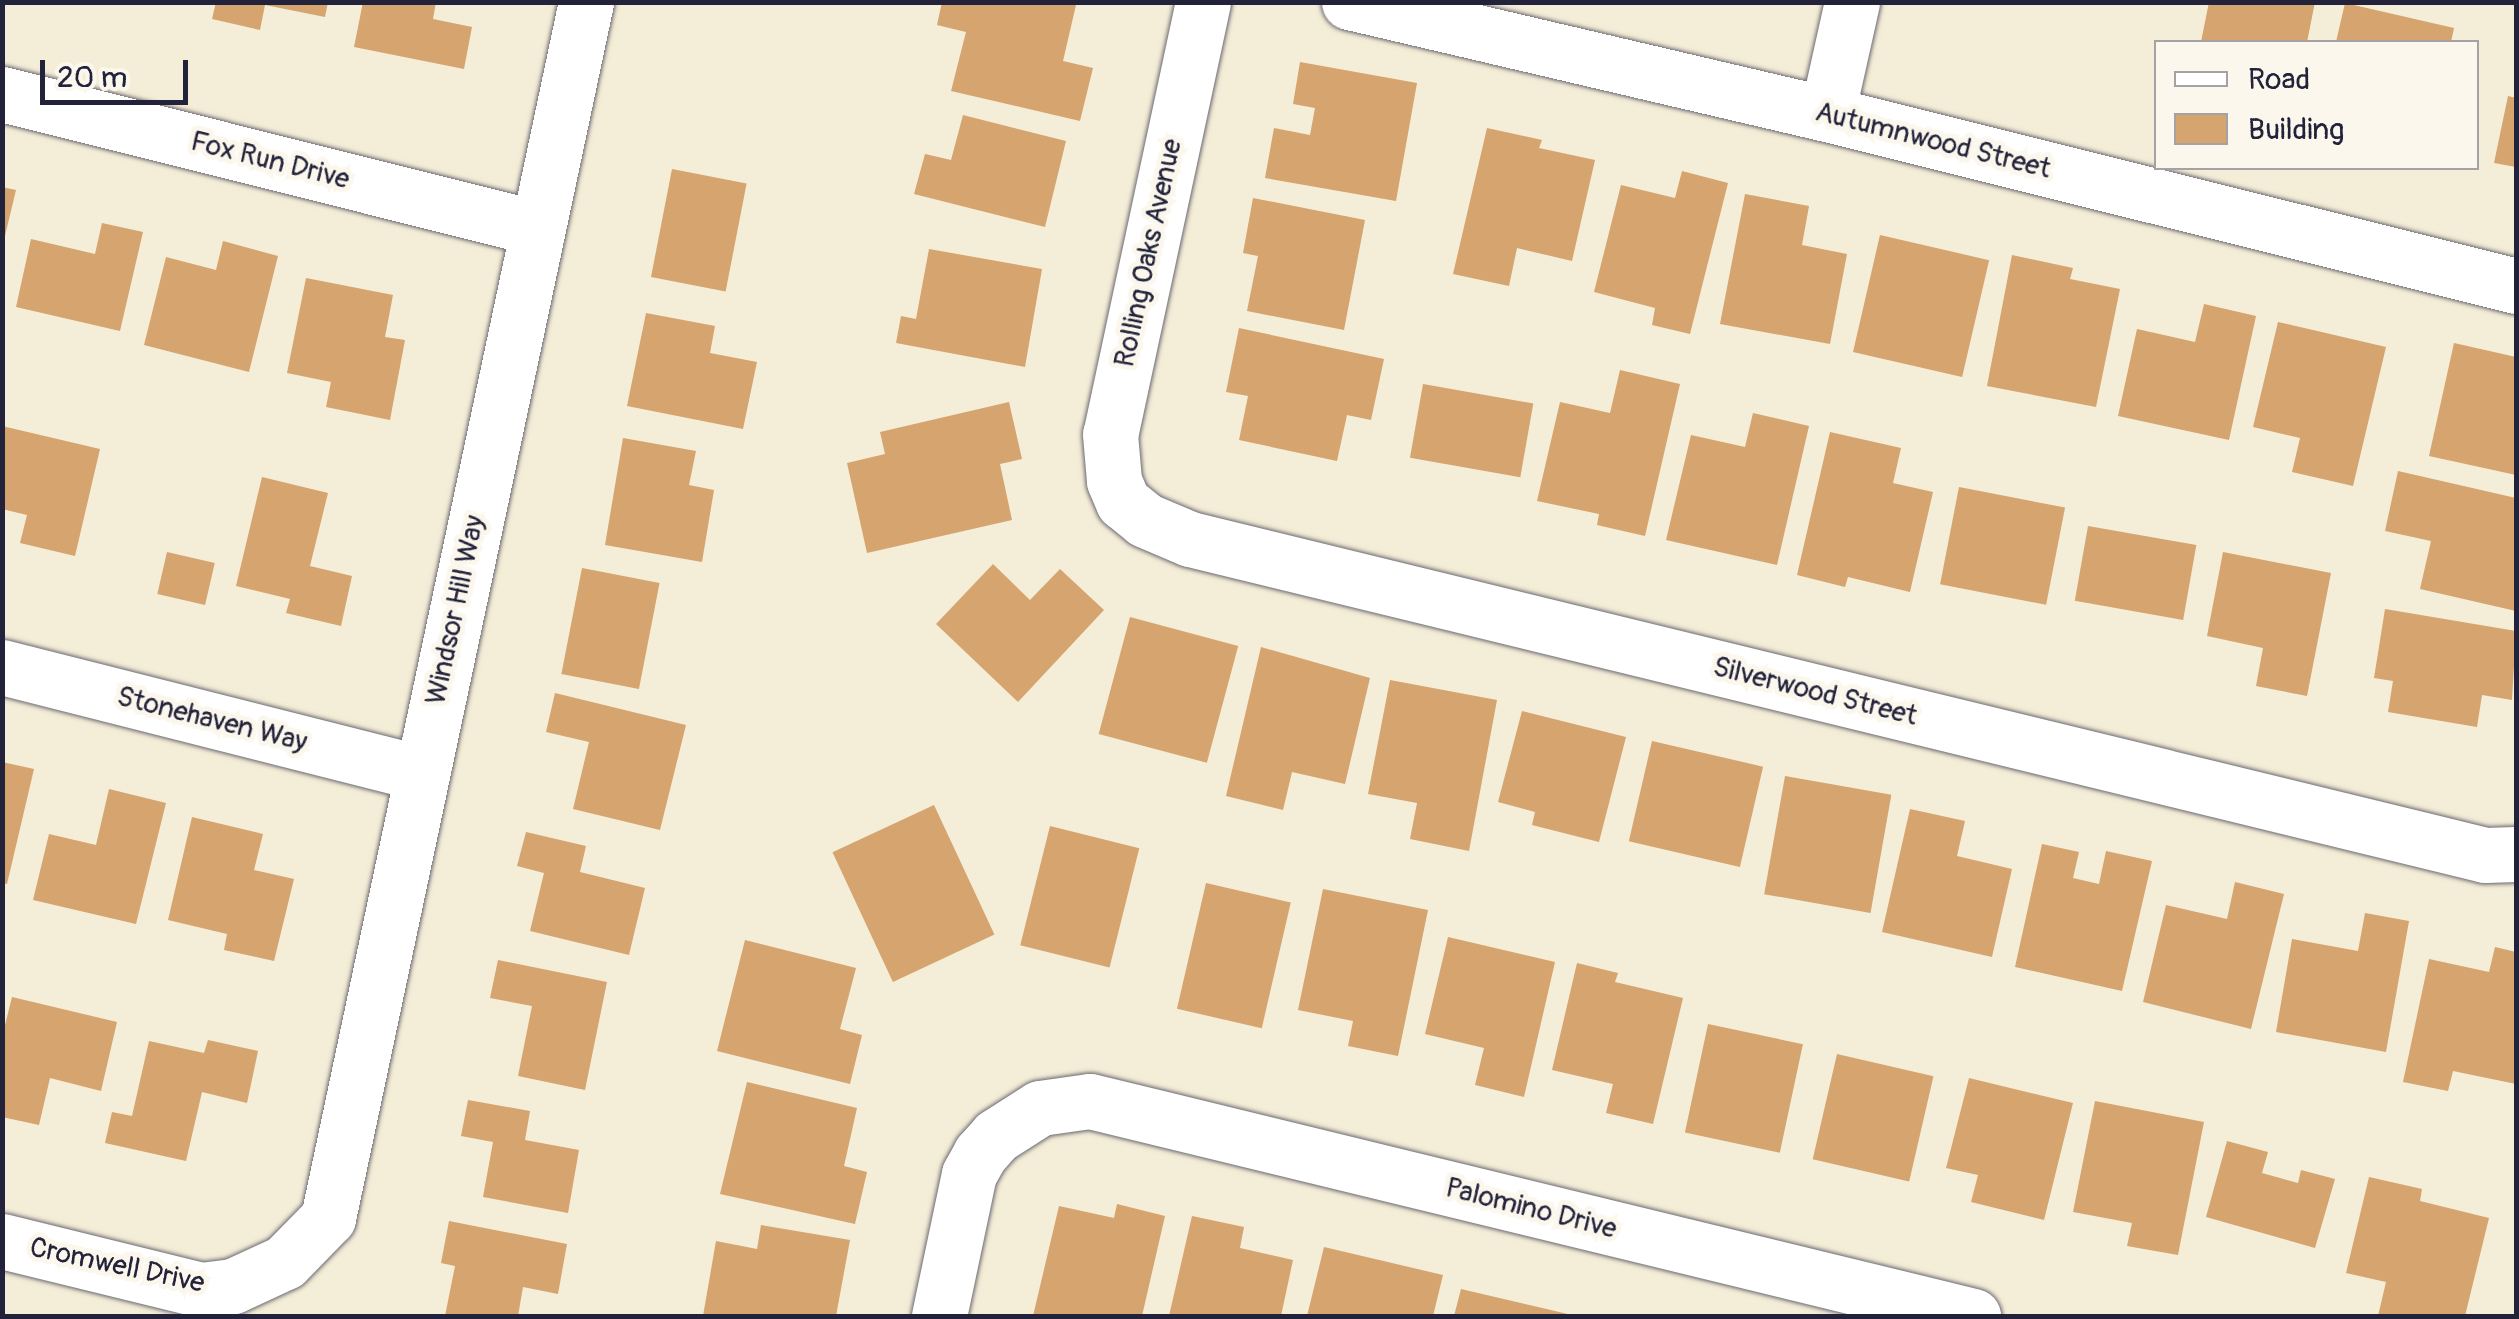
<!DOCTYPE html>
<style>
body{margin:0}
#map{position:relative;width:2519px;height:1319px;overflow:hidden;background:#f4edd7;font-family:Pangolin,sans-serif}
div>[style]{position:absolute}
.building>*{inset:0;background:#d5a46f;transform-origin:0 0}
.roads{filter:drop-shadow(0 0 2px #6c6972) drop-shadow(0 0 2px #6c6972)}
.minor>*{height:55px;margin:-27.5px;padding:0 27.5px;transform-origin:27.5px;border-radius:27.5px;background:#fff}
span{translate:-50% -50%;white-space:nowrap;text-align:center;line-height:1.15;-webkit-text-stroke:10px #fbf7ec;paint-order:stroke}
.street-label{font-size:28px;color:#22223b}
.frame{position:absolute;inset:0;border:5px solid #22223b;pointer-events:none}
.legend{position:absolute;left:2154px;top:40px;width:325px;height:130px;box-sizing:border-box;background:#fbf7ec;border:2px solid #a4a2a5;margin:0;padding:12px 18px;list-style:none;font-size:30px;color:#22223b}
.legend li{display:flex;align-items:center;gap:20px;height:50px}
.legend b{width:50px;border:2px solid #a4a2a5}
.scale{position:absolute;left:40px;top:60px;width:148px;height:45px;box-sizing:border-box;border:5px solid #22223b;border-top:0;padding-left:12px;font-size:30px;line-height:35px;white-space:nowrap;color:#22223b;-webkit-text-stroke:8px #fbf7ec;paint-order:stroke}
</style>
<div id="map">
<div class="building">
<div style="clip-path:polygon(216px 2px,328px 2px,325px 17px,265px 5px,260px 30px,212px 19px)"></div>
<div style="clip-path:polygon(363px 2px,436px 2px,433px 19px,472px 27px,464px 69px,354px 47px)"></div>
<div style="clip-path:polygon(942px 2px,1076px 5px,1063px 61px,1093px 68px,1080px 121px,951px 91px,966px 32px,937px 25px)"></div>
<div style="clip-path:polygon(2209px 2px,2315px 2px,2307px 42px,2201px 42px)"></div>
<div style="clip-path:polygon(2345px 3px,2454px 28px,2451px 42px,2336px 42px)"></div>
<div style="clip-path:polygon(1300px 62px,1417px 83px,1396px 201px,1265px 178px,1274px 128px,1310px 135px,1315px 108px,1293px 104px)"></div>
<div style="clip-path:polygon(2508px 96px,2516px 98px,2516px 167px,2494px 163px)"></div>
<div style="clip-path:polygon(963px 115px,1066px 141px,1045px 227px,914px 194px,925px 154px,951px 160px)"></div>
<div style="clip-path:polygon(1487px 128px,1542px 140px,1539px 148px,1595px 160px,1572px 261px,1517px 248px,1509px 286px,1453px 274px)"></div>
<div style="left:672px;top:169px;width:76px;height:110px;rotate:11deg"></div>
<div style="clip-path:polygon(1682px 171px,1728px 183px,1690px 334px,1652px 325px,1655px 308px,1594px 292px,1621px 185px,1675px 198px)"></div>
<div style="clip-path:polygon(2px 187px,16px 190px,4px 240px,2px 240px)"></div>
<div style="clip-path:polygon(1745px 194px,1809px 206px,1802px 245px,1847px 254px,1830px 344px,1720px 324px)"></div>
<div style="clip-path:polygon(1253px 198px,1365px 220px,1344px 330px,1247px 311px,1258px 256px,1243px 253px)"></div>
<div style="clip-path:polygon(102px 223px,143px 232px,120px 331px,16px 307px,31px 239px,95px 254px)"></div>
<div style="left:1880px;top:235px;width:112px;height:120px;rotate:13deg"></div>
<div style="clip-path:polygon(223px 241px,278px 256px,249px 372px,144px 345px,166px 257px,216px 270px)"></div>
<div style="clip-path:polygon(929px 249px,1042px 269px,1025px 367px,896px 343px,901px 316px,916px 319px)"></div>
<div style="clip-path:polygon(2012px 255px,2073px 268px,2070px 279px,2120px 289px,2096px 407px,1987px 386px)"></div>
<div style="clip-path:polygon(306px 278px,393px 295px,385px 337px,405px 340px,390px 420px,326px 407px,331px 382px,287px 373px)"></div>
<div style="clip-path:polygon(2204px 304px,2256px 316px,2229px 440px,2118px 416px,2137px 329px,2195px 342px)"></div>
<div style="clip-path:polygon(646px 313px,715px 326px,710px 353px,757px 362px,743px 429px,627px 406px)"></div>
<div style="clip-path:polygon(2278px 322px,2386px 347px,2353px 486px,2292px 472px,2300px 438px,2253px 427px)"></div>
<div style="clip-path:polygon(1239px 328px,1384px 359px,1371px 420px,1347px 415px,1337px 461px,1239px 440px,1248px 396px,1226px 392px)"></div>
<div style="clip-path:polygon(2454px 343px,2516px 357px,2516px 475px,2429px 456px)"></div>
<div style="clip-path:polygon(1620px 370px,1680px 384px,1645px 536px,1597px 525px,1599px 514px,1537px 501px,1560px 402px,1610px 413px)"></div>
<div style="left:1423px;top:384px;width:112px;height:75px;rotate:10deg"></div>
<div style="clip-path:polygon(1009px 402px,1022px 459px,1000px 464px,1012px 520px,867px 553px,847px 463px,885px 454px,880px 432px)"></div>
<div style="clip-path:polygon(1753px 413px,1809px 426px,1777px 565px,1666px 540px,1691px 435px,1745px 447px)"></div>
<div style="clip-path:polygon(2px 426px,100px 449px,75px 556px,20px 543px,27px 515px,2px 509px)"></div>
<div style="clip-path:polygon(1830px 432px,1901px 448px,1893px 483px,1933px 492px,1910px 592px,1848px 577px,1845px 587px,1797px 575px)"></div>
<div style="clip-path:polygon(623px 438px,696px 451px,689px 485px,714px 490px,702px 562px,605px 545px)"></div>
<div style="clip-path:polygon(2398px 471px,2516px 498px,2516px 611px,2420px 589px,2431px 541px,2385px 531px)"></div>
<div style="clip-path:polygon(262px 477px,328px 493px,310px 566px,352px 576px,341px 626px,286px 613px,290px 599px,236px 586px)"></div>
<div style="left:1959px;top:487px;width:108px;height:99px;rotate:11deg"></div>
<div style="left:2088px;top:526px;width:110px;height:76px;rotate:10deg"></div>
<div style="left:167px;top:552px;width:49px;height:43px;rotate:13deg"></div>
<div style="clip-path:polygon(2223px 552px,2331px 573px,2307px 696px,2256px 686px,2263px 648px,2207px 636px)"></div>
<div style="clip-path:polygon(993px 564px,1030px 600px,1060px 569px,1104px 610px,1018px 702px,936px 624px)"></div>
<div style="left:582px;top:568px;width:79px;height:108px;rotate:11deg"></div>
<div style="clip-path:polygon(2385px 609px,2516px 631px,2512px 700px,2482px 695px,2477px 727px,2388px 712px,2393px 681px,2374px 678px)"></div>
<div style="left:1130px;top:617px;width:112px;height:121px;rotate:15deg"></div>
<div style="clip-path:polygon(1261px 647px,1370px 678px,1345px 784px,1292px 772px,1283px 810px,1226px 796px)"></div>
<div style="clip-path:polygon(1390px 680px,1497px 700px,1469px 851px,1410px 839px,1417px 803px,1368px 794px)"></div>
<div style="clip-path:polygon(555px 693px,686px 725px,660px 830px,573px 809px,589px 742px,546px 732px)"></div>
<div style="clip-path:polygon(1522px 711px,1626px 737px,1599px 842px,1532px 825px,1535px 812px,1498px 802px)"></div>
<div style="left:1652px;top:741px;width:114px;height:103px;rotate:13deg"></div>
<div style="clip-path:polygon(2px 762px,34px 769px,7px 884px,2px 883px)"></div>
<div style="left:1785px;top:776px;width:108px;height:120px;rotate:10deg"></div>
<div style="clip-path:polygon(109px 789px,166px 803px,136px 924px,33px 900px,49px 834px,96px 845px)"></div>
<div style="left:934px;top:805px;width:143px;height:112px;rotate:65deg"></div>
<div style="clip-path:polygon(1910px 809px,1965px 821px,1957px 856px,2012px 869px,1992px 957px,1882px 932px)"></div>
<div style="clip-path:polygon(192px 817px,263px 834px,254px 870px,294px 879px,274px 961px,224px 950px,227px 934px,168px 920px)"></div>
<div style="left:1050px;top:826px;width:92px;height:123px;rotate:14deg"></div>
<div style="clip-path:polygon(526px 832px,586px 846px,580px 872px,645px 888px,629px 955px,530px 931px,544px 873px,517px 866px)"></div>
<div style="clip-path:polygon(2042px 844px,2079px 852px,2073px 878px,2099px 884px,2106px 851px,2152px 861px,2122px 991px,2015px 967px)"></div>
<div style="clip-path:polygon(2235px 882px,2284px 894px,2251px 1029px,2143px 1002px,2166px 905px,2227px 919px)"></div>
<div style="left:1206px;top:883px;width:87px;height:129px;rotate:13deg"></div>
<div style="clip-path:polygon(1323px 889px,1428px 910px,1398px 1056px,1348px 1046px,1353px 1021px,1298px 1010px)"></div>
<div style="clip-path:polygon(2365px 913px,2409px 921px,2386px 1052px,2276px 1032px,2292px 939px,2358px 951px)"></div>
<div style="clip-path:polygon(1448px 937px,1555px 962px,1524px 1097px,1475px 1085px,1484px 1048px,1425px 1034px)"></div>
<div style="clip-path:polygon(745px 940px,856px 968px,840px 1029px,862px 1035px,850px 1084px,717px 1051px)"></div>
<div style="clip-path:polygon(2495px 947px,2516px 952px,2516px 1084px,2453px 1071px,2448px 1091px,2403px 1082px,2429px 959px,2489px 972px)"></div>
<div style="clip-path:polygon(498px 960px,607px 982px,585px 1090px,518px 1076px,532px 1006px,490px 998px)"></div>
<div style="clip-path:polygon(1577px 963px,1618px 973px,1615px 982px,1683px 998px,1653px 1124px,1606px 1113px,1613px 1084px,1552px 1070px)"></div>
<div style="clip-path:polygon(12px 997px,117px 1022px,101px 1091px,50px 1078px,39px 1125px,2px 1117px,2px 1037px)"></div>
<div style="left:1708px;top:1024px;width:97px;height:111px;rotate:12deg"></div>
<div style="clip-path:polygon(208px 1040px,258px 1051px,247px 1103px,202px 1092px,186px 1161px,105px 1143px,112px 1112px,132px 1116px,149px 1041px,204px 1053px)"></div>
<div style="left:1837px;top:1054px;width:99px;height:108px;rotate:13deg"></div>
<div style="clip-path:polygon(1969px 1078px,2073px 1103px,2044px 1220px,1971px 1202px,1978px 1175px,1946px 1168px)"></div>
<div style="clip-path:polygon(747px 1082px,857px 1108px,844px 1166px,867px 1172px,855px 1224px,720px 1194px)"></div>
<div style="clip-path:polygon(468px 1100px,530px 1111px,525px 1140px,579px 1150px,568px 1213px,483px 1197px,493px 1142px,461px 1136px)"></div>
<div style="clip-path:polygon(2095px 1101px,2204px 1122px,2178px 1255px,2127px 1246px,2132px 1223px,2073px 1212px)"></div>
<div style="clip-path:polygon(2227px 1141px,2268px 1152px,2262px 1173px,2298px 1183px,2301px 1170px,2335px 1179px,2315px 1248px,2206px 1217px)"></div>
<div style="clip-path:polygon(2369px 1177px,2422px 1189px,2420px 1201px,2489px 1218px,2465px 1316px,2378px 1316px,2386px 1282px,2346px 1273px)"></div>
<div style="clip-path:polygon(1117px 1204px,1165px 1216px,1142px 1316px,1033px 1316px,1059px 1206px,1114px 1218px)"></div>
<div style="clip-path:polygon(1192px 1216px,1244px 1227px,1240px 1248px,1293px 1260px,1281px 1316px,1169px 1316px)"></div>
<div style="clip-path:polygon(449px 1221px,567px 1244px,558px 1294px,523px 1287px,518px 1316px,445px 1316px,455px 1266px,441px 1263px)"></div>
<div style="clip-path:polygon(761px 1225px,850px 1240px,836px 1316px,703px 1316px,716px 1241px,757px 1249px)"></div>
<div style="clip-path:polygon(1324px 1247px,1443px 1275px,1433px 1316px,1307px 1316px)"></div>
<div style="clip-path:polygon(1461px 1289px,1572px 1315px,1572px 1316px,1454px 1316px)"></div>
</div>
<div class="roads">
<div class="minor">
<div style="left:1203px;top:2px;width:442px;rotate:102.1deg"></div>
<div style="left:1110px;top:434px;width:47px;rotate:85.1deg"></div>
<div style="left:1114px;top:481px;width:23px;rotate:67deg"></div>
<div style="left:1123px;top:502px;width:28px;rotate:39deg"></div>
<div style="left:1145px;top:520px;width:49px;rotate:22.9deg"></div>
<div style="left:1190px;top:539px;width:1333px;rotate:13.71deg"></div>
<div style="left:2485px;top:855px;width:31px;rotate:-2deg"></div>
<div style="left:1349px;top:2px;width:491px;rotate:13.2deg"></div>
<div style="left:1827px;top:114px;width:710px;rotate:14.02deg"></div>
<div style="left:2px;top:94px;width:552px;rotate:14.06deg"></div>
<div style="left:1827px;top:114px;width:115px;rotate:-77.4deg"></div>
<div style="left:2px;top:667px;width:432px;rotate:14.2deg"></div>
<div style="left:2px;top:1241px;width:205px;rotate:13.8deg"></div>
<div style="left:201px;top:1290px;width:32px;rotate:-7deg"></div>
<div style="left:233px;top:1286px;width:57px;rotate:-24.8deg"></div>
<div style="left:285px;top:1262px;width:62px;rotate:-45.7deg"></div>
<div style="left:328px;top:1218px;width:1243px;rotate:-78.02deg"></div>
<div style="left:939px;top:1316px;width:145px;rotate:-78.1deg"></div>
<div style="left:969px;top:1174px;width:23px;rotate:-61deg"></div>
<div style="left:980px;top:1154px;width:24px;rotate:-48deg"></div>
<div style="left:996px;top:1136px;width:52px;rotate:-32.5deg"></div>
<div style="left:1040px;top:1108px;width:50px;rotate:-8deg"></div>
<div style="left:1090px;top:1101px;width:909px;rotate:13.68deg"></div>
</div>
</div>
<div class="street-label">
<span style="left:1933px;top:141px;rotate:14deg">Autumnwood Street</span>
<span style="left:270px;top:161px;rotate:14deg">Fox Run Drive</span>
<span style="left:1149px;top:253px;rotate:-78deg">Rolling Oaks Avenue</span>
<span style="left:456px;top:610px;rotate:-78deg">Windsor Hill Way</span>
<span style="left:1815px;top:692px;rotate:14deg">Silverwood Street</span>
<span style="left:212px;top:720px;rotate:14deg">Stonehaven Way</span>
<span style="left:1531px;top:1209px;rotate:14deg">Palomino Drive</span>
<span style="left:117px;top:1266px;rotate:12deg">Cromwell Drive</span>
</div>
<div class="frame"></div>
<ul class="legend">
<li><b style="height:12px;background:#fff"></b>Road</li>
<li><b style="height:28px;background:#d5a46f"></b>Building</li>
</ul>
<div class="scale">20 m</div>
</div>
